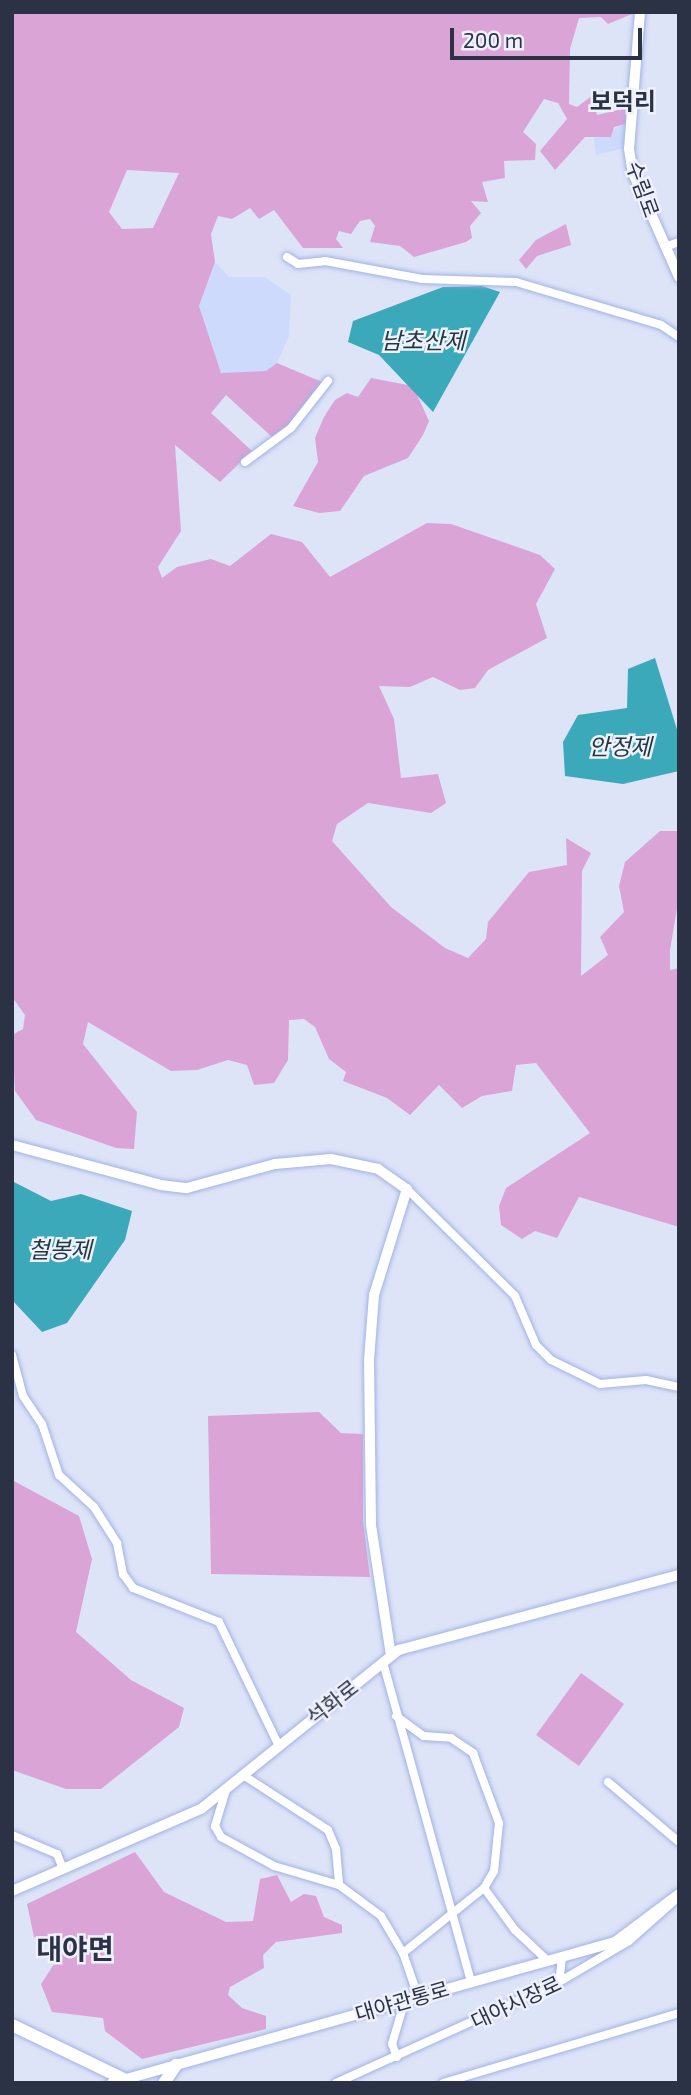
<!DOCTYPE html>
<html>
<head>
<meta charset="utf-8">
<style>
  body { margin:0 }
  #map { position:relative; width:691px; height:2095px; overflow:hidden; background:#dde4f8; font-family:"Exo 2","Noto Sans KR",sans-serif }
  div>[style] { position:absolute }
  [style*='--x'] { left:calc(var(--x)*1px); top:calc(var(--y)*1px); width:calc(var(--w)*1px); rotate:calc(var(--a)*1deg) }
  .built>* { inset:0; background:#cddafc }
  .green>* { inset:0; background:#dba4d6 }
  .water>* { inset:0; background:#3ca9ba }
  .roads { filter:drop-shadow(0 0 2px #a2b2e3) drop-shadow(0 0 2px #a2b2e3) }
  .street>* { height:8px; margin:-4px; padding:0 4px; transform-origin:4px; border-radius:4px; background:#fff }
  .secondary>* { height:10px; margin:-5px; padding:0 5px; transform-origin:5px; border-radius:5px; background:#fff }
  .primary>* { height:12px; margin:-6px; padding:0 6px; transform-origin:6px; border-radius:6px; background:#fff }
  span { translate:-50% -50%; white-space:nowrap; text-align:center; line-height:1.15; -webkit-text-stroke:5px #eef1fc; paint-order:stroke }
  .street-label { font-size:21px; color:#2b3245 }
  .water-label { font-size:23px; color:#21393e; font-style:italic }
  .quarter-label { font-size:24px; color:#2b3245; font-weight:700 }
  .district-label { font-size:28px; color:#2b3245; font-weight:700 }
  .frame { position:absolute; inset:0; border:14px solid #2b3245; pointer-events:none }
  .scale { position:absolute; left:450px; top:28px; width:192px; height:32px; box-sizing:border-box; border:4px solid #2b3245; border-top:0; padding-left:9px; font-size:21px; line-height:24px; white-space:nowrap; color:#2b3245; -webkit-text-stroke:5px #eef1fc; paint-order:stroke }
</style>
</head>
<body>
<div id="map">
  <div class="built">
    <i style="clip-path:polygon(626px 124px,625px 148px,596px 155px,594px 138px)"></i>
    <i style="clip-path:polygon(215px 262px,229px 277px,265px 277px,291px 295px,289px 336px,277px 363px,266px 371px,221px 374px,199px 306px)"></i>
  </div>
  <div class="green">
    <i style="clip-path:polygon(evenodd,12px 12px,637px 12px,608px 24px,601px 17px,579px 18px,570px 49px,569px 104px,577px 107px,593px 95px,597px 115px,627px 108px,626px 124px,614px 127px,611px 137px,585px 137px,555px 170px,540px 151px,567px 119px,558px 103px,544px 99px,523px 132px,536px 144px,535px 160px,504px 161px,505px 178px,482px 182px,488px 202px,471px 201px,481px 213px,470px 226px,472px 238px,466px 242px,414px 257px,400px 246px,370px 242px,375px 226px,370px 219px,360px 221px,351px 234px,339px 231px,336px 239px,343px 248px,303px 248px,274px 210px,259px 219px,250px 208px,232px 219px,218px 216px,211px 234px,215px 262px,199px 306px,221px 373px,266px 371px,277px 363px,322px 382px,291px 424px,272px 437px,226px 395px,211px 413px,252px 451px,220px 482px,175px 445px,181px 531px,158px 567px,162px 578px,177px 567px,211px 559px,230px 566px,271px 534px,302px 542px,330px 577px,427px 523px,451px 524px,540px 555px,555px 569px,536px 604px,547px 638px,488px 670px,475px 688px,460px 690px,433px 677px,410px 687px,379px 686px,394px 719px,401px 778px,438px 774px,446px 803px,431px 813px,368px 803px,337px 824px,332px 841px,391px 907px,445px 948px,468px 958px,486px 939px,488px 922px,529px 872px,567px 865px,566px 838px,591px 853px,582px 871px,581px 976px,608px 955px,600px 937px,624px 912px,619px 886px,625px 862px,660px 831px,679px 831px,679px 897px,670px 950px,670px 970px,679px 968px,679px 1227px,579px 1197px,557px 1238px,535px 1231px,522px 1239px,501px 1225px,499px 1206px,506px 1188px,590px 1133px,536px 1063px,516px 1065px,512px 1091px,482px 1096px,462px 1108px,439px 1085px,410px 1115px,387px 1098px,343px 1081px,346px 1072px,329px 1059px,315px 1027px,304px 1019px,289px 1020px,288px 1060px,274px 1083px,254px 1085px,247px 1065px,228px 1060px,197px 1070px,171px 1071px,88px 1022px,83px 1044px,137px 1112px,134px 1149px,116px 1148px,36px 1120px,15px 1091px,12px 1035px,23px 1029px,25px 1015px,12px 997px,12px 12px,127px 170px,179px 173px,153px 228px,122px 229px,109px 212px,127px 170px)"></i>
    <i style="clip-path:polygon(566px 224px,571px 245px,537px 256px,526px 269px,519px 260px,536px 240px)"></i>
    <i style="clip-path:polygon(371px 378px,413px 386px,429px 421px,423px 435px,408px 458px,364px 476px,340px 511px,319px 513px,293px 506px,318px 462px,315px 438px,324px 417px,335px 400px,347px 393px,358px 397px)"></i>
    <i style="clip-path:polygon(319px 1412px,341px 1433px,363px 1434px,363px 1521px,370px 1577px,211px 1574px,208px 1416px)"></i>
    <i style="clip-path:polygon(12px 1480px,79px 1516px,92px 1559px,76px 1632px,131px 1680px,184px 1708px,179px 1727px,101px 1789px,66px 1789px,12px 1770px)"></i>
    <i style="clip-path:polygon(581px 1673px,624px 1704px,579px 1766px,536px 1735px)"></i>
    <i style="clip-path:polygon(135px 1852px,164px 1892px,226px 1922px,253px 1921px,260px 1879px,277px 1875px,291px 1902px,304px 1894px,316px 1896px,324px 1917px,342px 1925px,342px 1933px,276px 1942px,263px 1955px,264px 1968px,230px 1987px,228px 1995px,242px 2008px,266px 2016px,266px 2029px,142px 2059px,105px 2031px,103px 2018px,52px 2012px,41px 1984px,58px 1958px,47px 1943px,34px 1937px,27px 1904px)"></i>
  </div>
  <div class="water">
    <i style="clip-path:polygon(482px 286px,500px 292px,433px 412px,379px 355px,348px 342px,353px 321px,443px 287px)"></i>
    <i style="clip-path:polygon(655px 658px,679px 736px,679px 771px,623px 784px,565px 776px,563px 742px,578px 715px,627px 708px,628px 669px)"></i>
    <i style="clip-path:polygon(12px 1181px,51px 1201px,81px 1194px,132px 1211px,125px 1240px,67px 1323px,42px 1332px,12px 1300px)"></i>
  </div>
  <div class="roads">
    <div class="street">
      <i style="--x:665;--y:247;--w:15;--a:-20"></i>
      <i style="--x:287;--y:257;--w:13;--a:32"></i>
      <i style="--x:298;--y:264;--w:27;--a:-6"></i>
      <i style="--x:325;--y:261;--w:99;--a:10.5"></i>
      <i style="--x:422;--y:279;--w:94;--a:1.8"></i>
      <i style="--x:516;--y:282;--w:151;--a:16.5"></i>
      <i style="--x:661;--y:325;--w:22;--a:34"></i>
      <i style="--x:245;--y:462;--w:57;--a:-36.5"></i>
      <i style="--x:291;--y:428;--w:60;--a:-51.8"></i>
      <i style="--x:407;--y:1189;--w:152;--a:44.7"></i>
      <i style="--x:515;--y:1296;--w:53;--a:66.8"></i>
      <i style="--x:536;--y:1345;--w:21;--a:45"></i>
      <i style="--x:551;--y:1360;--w:55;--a:26.1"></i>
      <i style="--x:600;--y:1384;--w:46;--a:-5"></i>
      <i style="--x:646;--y:1380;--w:34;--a:12"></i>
      <i style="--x:12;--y:1355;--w:42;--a:75"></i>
      <i style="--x:23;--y:1396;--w:34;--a:56"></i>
      <i style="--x:42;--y:1424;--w:54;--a:71.6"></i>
      <i style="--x:59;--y:1475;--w:47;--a:42.4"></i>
      <i style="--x:94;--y:1507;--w:43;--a:57.4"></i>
      <i style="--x:117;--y:1543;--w:32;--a:79"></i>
      <i style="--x:123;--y:1574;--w:17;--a:54"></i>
      <i style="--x:133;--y:1588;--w:92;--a:21.6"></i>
      <i style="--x:219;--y:1622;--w:136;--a:64.2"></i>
      <i style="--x:383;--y:1662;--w:331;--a:74.6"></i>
      <i style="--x:396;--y:1716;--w:34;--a:36"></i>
      <i style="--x:424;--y:1736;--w:27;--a:4"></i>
      <i style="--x:451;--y:1738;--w:27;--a:34"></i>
      <i style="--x:473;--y:1753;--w:75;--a:69.6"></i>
      <i style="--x:499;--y:1823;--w:48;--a:95.9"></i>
      <i style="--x:494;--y:1871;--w:20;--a:120"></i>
      <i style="--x:484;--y:1888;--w:104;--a:141.3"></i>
      <i style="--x:243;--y:1775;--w:101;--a:32.9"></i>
      <i style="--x:328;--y:1830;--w:21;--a:67"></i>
      <i style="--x:336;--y:1849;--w:36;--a:85"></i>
      <i style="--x:608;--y:1782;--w:93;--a:40.2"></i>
      <i style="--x:226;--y:1790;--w:38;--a:107"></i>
      <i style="--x:215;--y:1826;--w:13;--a:61"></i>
      <i style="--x:221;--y:1837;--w:60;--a:28.7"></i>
      <i style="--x:274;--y:1866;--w:68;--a:16.3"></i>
      <i style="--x:339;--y:1885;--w:52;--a:36.4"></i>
      <i style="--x:381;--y:1916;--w:43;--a:59.3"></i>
      <i style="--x:403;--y:1953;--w:46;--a:70.8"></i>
      <i style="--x:12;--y:1835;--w:49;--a:22.9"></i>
      <i style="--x:57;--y:1854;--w:16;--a:68"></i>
      <i style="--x:484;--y:1888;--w:52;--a:53.6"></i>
      <i style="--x:515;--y:1930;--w:45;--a:43.2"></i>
      <i style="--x:553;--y:1981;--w:9;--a:-36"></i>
      <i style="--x:560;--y:1976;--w:18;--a:-84"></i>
      <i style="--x:397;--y:2057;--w:14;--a:-111"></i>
      <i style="--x:392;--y:2044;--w:46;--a:-73.5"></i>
      <i style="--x:336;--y:2083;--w:245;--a:-24.4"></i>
      <i style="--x:559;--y:1982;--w:81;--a:-30.4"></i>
      <i style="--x:629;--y:1941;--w:59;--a:-41.6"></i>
      <i style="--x:443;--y:2083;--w:246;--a:-16.5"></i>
    </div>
    <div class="secondary">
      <i style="--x:640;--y:12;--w:137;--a:94.6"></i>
      <i style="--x:629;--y:149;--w:24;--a:81"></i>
      <i style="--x:633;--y:173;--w:114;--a:66.1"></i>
      <i style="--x:12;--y:1145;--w:154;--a:15"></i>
      <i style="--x:161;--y:1185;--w:26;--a:7"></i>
      <i style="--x:187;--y:1188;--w:91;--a:-15.3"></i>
      <i style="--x:275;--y:1164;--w:56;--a:-5.1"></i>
      <i style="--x:331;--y:1159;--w:48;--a:12"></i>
      <i style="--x:378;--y:1169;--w:35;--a:35"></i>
      <i style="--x:407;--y:1189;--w:111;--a:107.3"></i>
      <i style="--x:374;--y:1295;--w:65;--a:94.4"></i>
      <i style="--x:369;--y:1360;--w:165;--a:89.3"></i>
      <i style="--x:371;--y:1525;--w:132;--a:81.3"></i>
      <i style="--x:12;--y:1891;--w:206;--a:-23.5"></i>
      <i style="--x:201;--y:1809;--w:254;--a:-38.8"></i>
      <i style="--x:399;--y:1650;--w:290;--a:-15"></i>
      <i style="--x:112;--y:2083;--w:522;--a:-15.66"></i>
      <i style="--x:615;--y:1942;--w:80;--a:-36.9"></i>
    </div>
    <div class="primary">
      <i style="--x:12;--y:2025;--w:133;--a:25.8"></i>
      <i style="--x:164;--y:2083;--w:22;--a:-56"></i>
    </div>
  </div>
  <div class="street-label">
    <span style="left:643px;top:189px;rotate:70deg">수림로</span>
    <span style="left:332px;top:1702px;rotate:-38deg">석화로</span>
    <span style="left:402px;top:2001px;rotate:-16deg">대야관통로</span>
    <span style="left:516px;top:2002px;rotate:-25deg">대야시장로</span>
  </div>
  <div class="water-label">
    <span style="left:423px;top:340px">남초산제</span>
    <span style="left:620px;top:746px">안정제</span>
    <span style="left:60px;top:1249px">철봉제</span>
  </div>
  <div class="quarter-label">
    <span style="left:623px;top:101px">보덕리</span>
  </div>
  <div class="district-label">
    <span style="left:75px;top:1948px">대야면</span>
  </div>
  <div class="frame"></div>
  <div class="scale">200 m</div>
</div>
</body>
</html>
